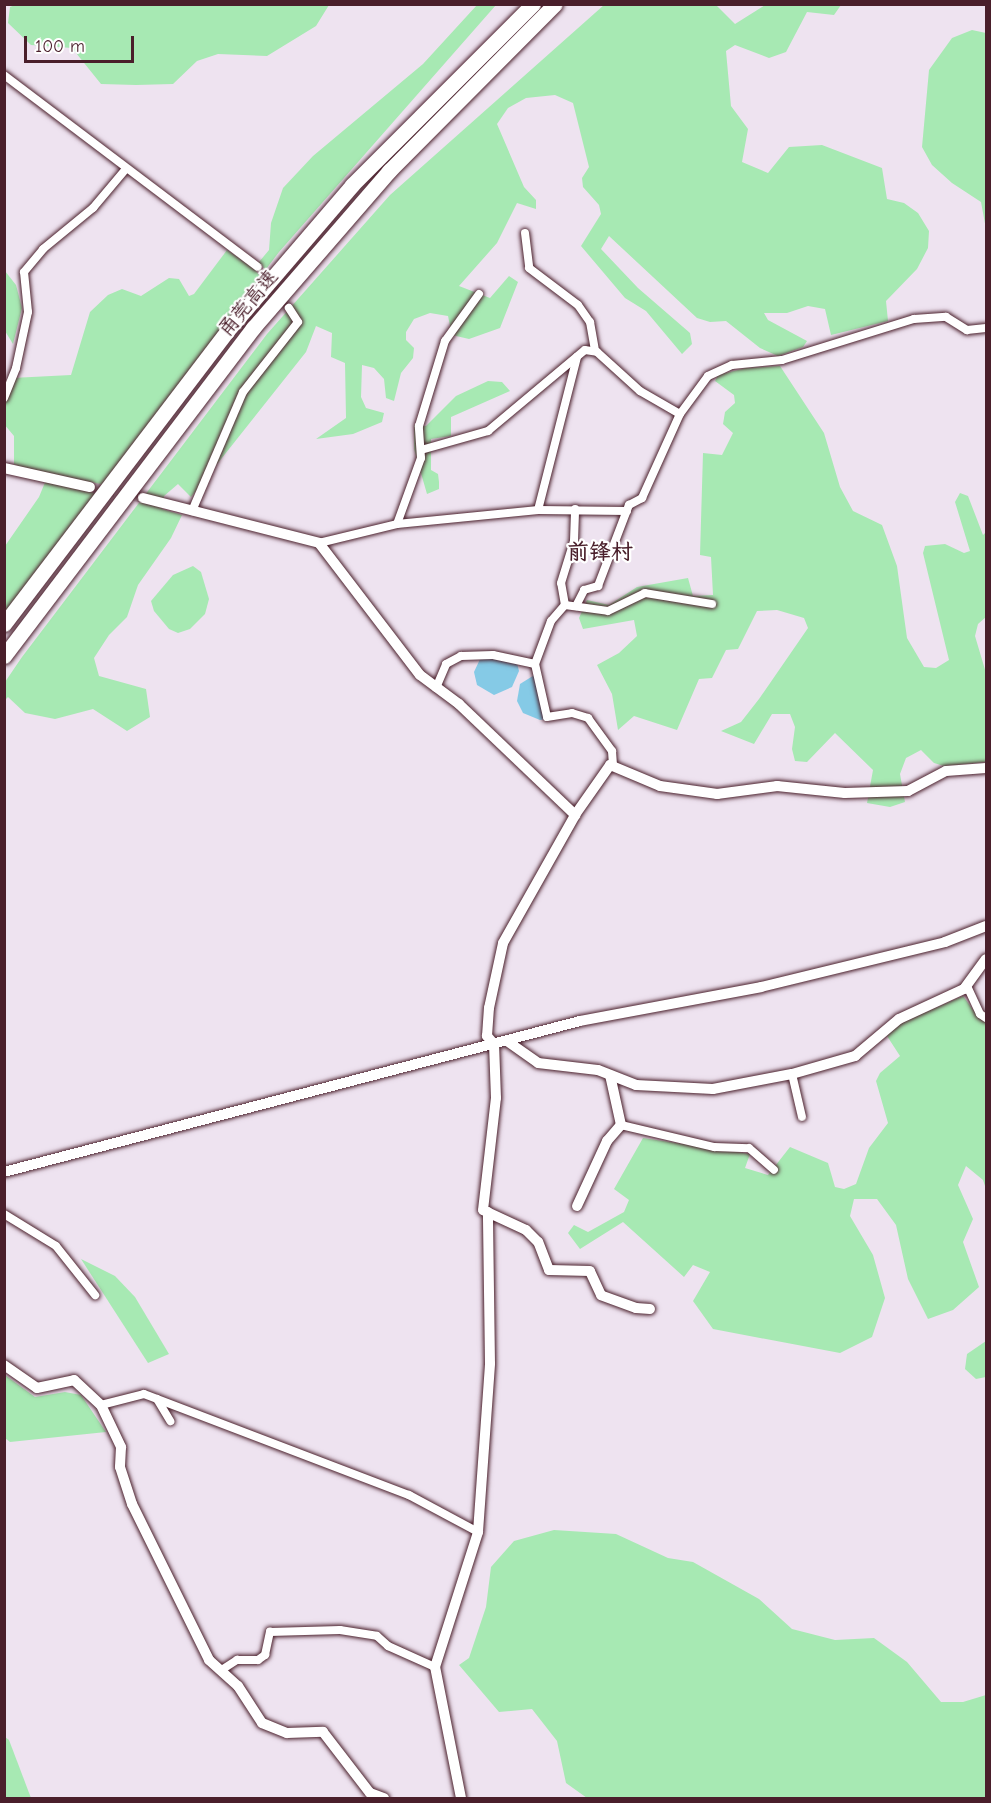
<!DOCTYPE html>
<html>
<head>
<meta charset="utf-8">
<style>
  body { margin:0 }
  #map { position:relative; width:991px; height:1803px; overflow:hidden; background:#eee3f0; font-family:"Comic Neue","LXGW WenKai TC",sans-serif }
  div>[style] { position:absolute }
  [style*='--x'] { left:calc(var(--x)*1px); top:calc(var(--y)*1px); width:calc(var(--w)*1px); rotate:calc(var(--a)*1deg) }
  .green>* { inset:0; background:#a7e9b3 }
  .water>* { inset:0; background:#85cae6 }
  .minor-tunnel>* { height:8px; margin-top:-4px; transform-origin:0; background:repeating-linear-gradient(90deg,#cdbcc9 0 8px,transparent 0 12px) }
  .tertiary-tunnel>* { height:10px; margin-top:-5px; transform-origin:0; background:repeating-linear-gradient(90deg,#cdbcc9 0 10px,transparent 0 15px) }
  .roads { filter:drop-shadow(0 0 2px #4a1f2b) drop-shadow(0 0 2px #4a1f2b) }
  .minor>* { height:8px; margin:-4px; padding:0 4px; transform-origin:4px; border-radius:4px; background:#fff }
  .tertiary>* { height:10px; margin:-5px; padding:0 5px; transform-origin:5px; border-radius:5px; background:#fff }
  .motorway>* { height:15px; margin:-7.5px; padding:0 7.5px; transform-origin:7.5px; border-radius:7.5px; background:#fff }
  span { translate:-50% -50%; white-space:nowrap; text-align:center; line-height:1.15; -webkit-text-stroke:4.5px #fff; paint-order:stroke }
  .street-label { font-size:20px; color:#4a1f2b }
  .quarter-label { font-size:22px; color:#4a1f2b; font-weight:700 }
  .frame { position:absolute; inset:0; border:6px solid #4a1f2b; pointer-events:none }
  .scale { position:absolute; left:24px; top:36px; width:110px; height:27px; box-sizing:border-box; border:3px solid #4a1f2b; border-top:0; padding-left:8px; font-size:18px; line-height:21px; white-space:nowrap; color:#4a1f2b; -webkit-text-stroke:4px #fff; paint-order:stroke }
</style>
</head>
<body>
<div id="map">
  <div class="green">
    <i style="clip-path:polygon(15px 5px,15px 4px,329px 5px,316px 26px,267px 56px,218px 54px,197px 61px,173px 84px,136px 85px,101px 84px,72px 48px,31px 45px,8px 23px,10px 7px)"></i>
    <i style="clip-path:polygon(477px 5px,496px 5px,279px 252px,5px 613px,5px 546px,39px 497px,46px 480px,14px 464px,14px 436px,4px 424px,5px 397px,12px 378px,71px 375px,90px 312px,108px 295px,122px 289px,141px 296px,169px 278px,179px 279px,189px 296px,194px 294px,227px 250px,254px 268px,269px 250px,271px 223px,283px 188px,313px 156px,423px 64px)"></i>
    <i style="clip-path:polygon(604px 5px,716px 5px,735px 24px,765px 5px,841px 5px,834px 15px,807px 12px,786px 52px,769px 58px,735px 45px,726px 51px,731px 106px,748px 129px,742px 162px,768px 173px,789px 147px,822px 145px,882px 168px,887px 199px,904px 203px,918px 213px,929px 231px,928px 248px,917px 269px,886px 301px,888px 321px,831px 335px,825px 309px,808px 306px,787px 313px,764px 313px,768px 320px,807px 341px,803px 347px,778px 356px,760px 348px,726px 321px,710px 322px,697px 318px,609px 236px,601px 249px,638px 288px,690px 333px,692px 344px,682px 354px,646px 311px,625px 298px,581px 246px,601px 214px,599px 205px,583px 187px,582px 178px,589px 167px,573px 103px,555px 95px,526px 98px,508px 108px,497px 124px,524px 187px,536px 200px,536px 209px,517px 203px,497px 243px,459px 286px,490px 298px,509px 276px,518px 282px,500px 328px,469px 339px,452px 335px,448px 316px,430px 313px,414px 319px,406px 332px,406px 340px,414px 348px,413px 358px,401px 373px,394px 401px,386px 398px,384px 379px,374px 368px,362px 365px,361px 397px,366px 408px,384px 413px,382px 422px,353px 434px,316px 439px,346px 418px,345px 363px,331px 357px,332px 333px,316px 326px,306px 352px,191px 497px,178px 484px,164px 496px,162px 509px,182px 515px,171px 538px,138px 585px,127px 617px,109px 635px,94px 658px,99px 676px,146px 689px,150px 717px,127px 731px,93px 709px,55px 719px,25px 713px,8px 697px,5px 700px,5px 682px,22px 657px,267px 334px,390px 195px)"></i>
    <i style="clip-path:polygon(972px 30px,986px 33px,986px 229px,981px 202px,952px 183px,932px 165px,922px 147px,929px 70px,952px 38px)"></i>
    <i style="clip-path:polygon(5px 271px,16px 285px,22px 308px,13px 344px,5px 331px)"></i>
    <i style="clip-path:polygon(780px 366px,824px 433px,840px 487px,853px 511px,882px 525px,897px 566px,907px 638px,924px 667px,936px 668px,949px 660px,923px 553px,925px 546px,945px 544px,964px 553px,970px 551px,955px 502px,960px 493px,968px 496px,983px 535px,986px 532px,986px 617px,978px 624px,975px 636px,986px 673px,986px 762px,944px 766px,934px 763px,921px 750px,906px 758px,900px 774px,905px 802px,890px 807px,867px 803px,873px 770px,835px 733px,807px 762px,795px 761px,792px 749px,795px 727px,790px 714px,772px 714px,754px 744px,721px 731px,741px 722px,759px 699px,808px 628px,804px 618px,777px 610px,757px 611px,738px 649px,726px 650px,712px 678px,699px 679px,677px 730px,634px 716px,618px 730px,612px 694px,597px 665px,619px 653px,637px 636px,634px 620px,583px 629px,579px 618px,587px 600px,609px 605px,637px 587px,688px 578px,693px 596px,713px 595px,711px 557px,700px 555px,703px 453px,722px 455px,733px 433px,723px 424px,725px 412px,735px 403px,734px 395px,715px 381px,718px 375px,746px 368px)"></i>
    <i style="clip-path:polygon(488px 381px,502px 382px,510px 391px,451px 417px,451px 436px,431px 439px,431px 470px,438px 474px,439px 482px,439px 489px,427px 494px,414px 449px,414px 425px,426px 426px,456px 396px)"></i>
    <i style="clip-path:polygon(193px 566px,201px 572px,209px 599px,205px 614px,190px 629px,178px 633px,169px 629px,154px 611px,151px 601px,173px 575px)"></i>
    <i style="clip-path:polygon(963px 996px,974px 1011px,986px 1013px,986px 1189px,983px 1180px,966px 1166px,958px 1185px,973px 1219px,963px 1242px,979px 1287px,953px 1310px,928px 1319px,908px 1279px,896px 1225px,877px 1199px,854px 1199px,850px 1216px,873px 1255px,885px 1298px,872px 1337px,840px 1353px,713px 1329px,693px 1301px,710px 1272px,693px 1265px,684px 1277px,623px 1222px,580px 1249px,568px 1233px,574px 1225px,588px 1232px,624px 1212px,629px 1200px,614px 1189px,643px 1138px,750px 1154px,745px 1168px,768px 1175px,790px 1147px,828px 1163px,835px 1187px,844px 1189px,856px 1184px,869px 1148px,888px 1123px,876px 1081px,880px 1073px,900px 1056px,887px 1036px,896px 1025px)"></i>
    <i style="clip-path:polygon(81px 1259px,115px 1276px,135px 1297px,169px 1354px,148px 1363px)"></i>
    <i style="clip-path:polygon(986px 1341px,986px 1377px,976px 1379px,965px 1369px,967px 1354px)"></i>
    <i style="clip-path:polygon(5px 1375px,35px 1397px,65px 1392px,81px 1395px,106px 1432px,10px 1442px,5px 1438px)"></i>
    <i style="clip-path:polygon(554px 1530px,616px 1534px,668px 1558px,693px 1562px,759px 1599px,792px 1629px,835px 1640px,874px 1638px,907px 1662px,941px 1702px,963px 1702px,986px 1695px,986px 1798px,587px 1798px,566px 1783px,557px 1741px,532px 1709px,499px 1712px,459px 1665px,469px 1658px,486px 1607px,491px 1567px,514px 1541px)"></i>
    <i style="clip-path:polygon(5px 1737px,9px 1740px,31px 1798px,5px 1798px)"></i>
  </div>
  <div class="water">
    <i style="clip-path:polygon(481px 657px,517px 663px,519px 671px,512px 687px,494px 695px,477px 685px,474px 672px)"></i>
    <i style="clip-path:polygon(536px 674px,546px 719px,540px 720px,523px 713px,517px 701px,520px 684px)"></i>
  </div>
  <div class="minor-tunnel">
    <i style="--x:258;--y:267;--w:51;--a:52.9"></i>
  </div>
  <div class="tertiary-tunnel">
    <i style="--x:90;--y:487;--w:54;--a:11.7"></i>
  </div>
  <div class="roads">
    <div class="minor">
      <i style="--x:4;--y:75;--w:318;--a:37.1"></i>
      <i style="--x:525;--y:233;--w:35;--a:83"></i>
      <i style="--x:529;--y:268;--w:61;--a:37.1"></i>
      <i style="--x:578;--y:305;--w:21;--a:55"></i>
      <i style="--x:590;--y:322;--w:29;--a:80"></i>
      <i style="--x:4;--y:398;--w:32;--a:-68"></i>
      <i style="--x:16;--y:368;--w:57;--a:-77.9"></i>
      <i style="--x:28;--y:312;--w:40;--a:-95.7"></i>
      <i style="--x:24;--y:272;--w:30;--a:-50"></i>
      <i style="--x:43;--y:249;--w:65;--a:-39.4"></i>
      <i style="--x:93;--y:208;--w:50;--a:-49.9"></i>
      <i style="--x:421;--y:450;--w:70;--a:-15.8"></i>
      <i style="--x:488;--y:431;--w:126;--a:-39.9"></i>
      <i style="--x:585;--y:350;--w:12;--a:9"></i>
      <i style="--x:597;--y:352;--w:58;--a:42.2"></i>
      <i style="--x:640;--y:391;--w:46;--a:29.9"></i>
      <i style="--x:538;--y:510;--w:158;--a:-75.7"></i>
      <i style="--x:192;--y:511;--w:129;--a:-66.8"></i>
      <i style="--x:243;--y:392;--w:89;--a:-51.8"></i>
      <i style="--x:298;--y:322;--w:17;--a:-123"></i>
      <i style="--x:397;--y:524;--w:142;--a:-5.7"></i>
      <i style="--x:538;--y:510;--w:89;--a:0.6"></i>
      <i style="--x:319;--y:543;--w:80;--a:-13.7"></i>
      <i style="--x:397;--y:524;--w:70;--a:-70"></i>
      <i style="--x:421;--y:458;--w:32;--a:-94"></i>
      <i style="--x:419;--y:426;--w:89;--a:-73"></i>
      <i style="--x:445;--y:341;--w:58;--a:-54.1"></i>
      <i style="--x:565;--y:605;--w:22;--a:-100"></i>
      <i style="--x:561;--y:583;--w:44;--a:-72.8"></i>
      <i style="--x:574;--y:541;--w:32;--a:-88"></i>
      <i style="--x:576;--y:606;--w:18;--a:-63"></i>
      <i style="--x:584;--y:590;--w:15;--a:-16"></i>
      <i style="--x:598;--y:586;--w:87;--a:-69.1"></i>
      <i style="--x:629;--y:505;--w:15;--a:-28"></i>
      <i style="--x:642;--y:498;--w:92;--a:-65.7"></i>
      <i style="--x:680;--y:414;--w:47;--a:-53.6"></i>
      <i style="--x:708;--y:376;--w:26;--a:-25"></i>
      <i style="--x:732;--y:365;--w:50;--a:-5.7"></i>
      <i style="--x:782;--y:360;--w:138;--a:-17.3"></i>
      <i style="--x:914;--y:319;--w:32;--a:-4"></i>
      <i style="--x:946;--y:317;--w:25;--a:32"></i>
      <i style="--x:967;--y:330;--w:19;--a:-6"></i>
      <i style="--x:535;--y:664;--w:46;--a:-69.6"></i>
      <i style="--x:551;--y:621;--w:21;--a:-49"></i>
      <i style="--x:565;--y:605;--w:43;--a:7.9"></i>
      <i style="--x:608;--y:611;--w:41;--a:-25.9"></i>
      <i style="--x:645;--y:593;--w:68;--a:9.3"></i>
      <i style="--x:436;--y:688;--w:26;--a:-67"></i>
      <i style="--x:446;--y:664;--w:17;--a:-28"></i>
      <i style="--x:461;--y:656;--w:32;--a:-2"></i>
      <i style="--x:493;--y:655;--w:43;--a:12.1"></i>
      <i style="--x:535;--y:664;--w:54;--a:77.2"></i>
      <i style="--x:547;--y:717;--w:25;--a:-9"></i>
      <i style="--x:572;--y:713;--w:17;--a:17"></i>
      <i style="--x:588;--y:718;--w:41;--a:54"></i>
      <i style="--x:612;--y:751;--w:15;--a:86"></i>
      <i style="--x:967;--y:986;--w:31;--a:65"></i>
      <i style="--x:980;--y:1014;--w:7;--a:34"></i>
      <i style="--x:792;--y:1074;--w:44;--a:76.9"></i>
      <i style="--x:621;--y:1125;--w:96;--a:13.3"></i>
      <i style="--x:714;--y:1147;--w:35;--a:2"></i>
      <i style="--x:749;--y:1148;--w:33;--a:41"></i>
      <i style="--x:4;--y:1214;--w:61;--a:31.6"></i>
      <i style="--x:56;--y:1246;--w:63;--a:51.5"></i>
      <i style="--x:157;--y:1399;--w:26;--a:59"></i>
      <i style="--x:101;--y:1405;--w:44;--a:-14.3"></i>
      <i style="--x:144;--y:1394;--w:284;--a:20.9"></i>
      <i style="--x:409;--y:1495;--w:78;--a:28.2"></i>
      <i style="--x:223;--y:1669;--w:17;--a:-33"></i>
      <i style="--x:237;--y:1660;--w:21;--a:0"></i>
      <i style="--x:258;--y:1660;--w:9;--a:-36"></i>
      <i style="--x:265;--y:1655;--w:24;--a:-78"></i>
      <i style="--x:270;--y:1632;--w:70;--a:-1.6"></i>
      <i style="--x:340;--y:1630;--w:37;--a:9"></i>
      <i style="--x:377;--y:1636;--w:15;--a:42"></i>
      <i style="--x:388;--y:1646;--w:51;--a:24.1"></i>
    </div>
    <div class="tertiary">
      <i style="--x:4;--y:468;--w:88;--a:12.5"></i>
      <i style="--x:143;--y:498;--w:182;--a:14.3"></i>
      <i style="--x:319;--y:543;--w:166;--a:52.6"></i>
      <i style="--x:420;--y:675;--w:49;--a:36.6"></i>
      <i style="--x:459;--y:704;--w:161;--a:43.7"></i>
      <i style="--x:507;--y:1041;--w:38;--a:35"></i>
      <i style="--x:538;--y:1063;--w:60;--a:6.7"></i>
      <i style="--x:598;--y:1070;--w:41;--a:21.5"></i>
      <i style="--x:636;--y:1085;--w:77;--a:3"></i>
      <i style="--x:713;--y:1089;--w:80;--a:-10.8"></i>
      <i style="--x:792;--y:1074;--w:66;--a:-15.9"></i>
      <i style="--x:855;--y:1056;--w:57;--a:-40.1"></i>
      <i style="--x:899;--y:1019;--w:72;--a:-24.8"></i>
      <i style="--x:964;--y:989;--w:37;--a:-54"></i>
      <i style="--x:4;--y:1172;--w:595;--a:-14.69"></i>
      <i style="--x:580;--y:1021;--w:184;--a:-10.6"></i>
      <i style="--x:761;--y:987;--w:189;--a:-13.7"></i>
      <i style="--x:945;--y:942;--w:44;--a:-21.3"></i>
      <i style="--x:577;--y:1206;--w:72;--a:-65.2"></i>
      <i style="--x:607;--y:1141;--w:21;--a:-49"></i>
      <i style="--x:621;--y:1125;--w:51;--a:-102.4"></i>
      <i style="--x:650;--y:1309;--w:14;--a:-176"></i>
      <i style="--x:636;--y:1308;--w:37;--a:-160"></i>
      <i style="--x:601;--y:1295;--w:26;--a:-115"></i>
      <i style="--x:590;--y:1271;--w:41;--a:-178.6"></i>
      <i style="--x:549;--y:1270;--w:30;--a:-111"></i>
      <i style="--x:538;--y:1242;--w:17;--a:-135"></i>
      <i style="--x:526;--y:1230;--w:47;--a:-155.1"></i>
      <i style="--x:483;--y:1210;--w:113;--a:-83.4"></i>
      <i style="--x:496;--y:1098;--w:54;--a:-92.1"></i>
      <i style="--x:494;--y:1044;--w:11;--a:-131"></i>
      <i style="--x:487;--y:1036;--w:28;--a:-86"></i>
      <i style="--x:489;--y:1008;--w:66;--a:-77.8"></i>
      <i style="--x:503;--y:943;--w:147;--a:-60.6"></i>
      <i style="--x:575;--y:815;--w:61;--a:-55"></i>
      <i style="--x:610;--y:765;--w:54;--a:22.8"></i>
      <i style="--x:660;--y:786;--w:58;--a:8"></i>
      <i style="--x:717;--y:794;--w:61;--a:-7.6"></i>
      <i style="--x:777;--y:786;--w:68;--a:5.9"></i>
      <i style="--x:845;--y:793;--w:63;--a:-1.8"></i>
      <i style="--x:908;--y:791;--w:43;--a:-27.8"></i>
      <i style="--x:946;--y:771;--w:40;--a:-4.3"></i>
      <i style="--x:4;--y:1365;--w:40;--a:34.9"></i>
      <i style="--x:37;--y:1388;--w:38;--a:-12"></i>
      <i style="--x:74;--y:1380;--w:37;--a:43"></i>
      <i style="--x:101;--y:1405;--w:47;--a:64.5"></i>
      <i style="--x:121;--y:1447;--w:20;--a:93"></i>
      <i style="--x:120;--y:1467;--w:39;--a:72"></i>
      <i style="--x:132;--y:1504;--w:174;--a:63.7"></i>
      <i style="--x:209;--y:1660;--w:39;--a:42"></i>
      <i style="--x:238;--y:1686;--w:44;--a:57"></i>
      <i style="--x:262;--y:1723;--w:27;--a:22"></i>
      <i style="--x:287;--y:1733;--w:36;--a:-2"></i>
      <i style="--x:323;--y:1732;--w:77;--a:52.4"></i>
      <i style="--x:370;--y:1793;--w:15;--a:20"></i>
      <i style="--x:461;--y:1798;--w:134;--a:-101.2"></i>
      <i style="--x:435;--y:1667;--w:142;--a:-72.3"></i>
      <i style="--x:478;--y:1532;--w:169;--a:-85.9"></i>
      <i style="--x:490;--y:1363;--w:151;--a:-90.8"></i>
    </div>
    <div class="motorway">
      <i style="--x:4;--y:624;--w:368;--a:-52.7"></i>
      <i style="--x:227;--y:331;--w:192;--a:-49.4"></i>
      <i style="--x:352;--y:185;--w:256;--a:-45"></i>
      <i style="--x:4;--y:656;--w:412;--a:-52.8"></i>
      <i style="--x:253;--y:328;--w:208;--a:-49.1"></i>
      <i style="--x:389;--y:171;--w:235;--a:-45.2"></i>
    </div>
  </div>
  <div class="street-label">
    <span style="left:248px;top:303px;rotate:-50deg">甬莞高速</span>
  </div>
  <div class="quarter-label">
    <span style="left:600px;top:553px">前锋村</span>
  </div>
  <div class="frame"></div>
  <div class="scale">100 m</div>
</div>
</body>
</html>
